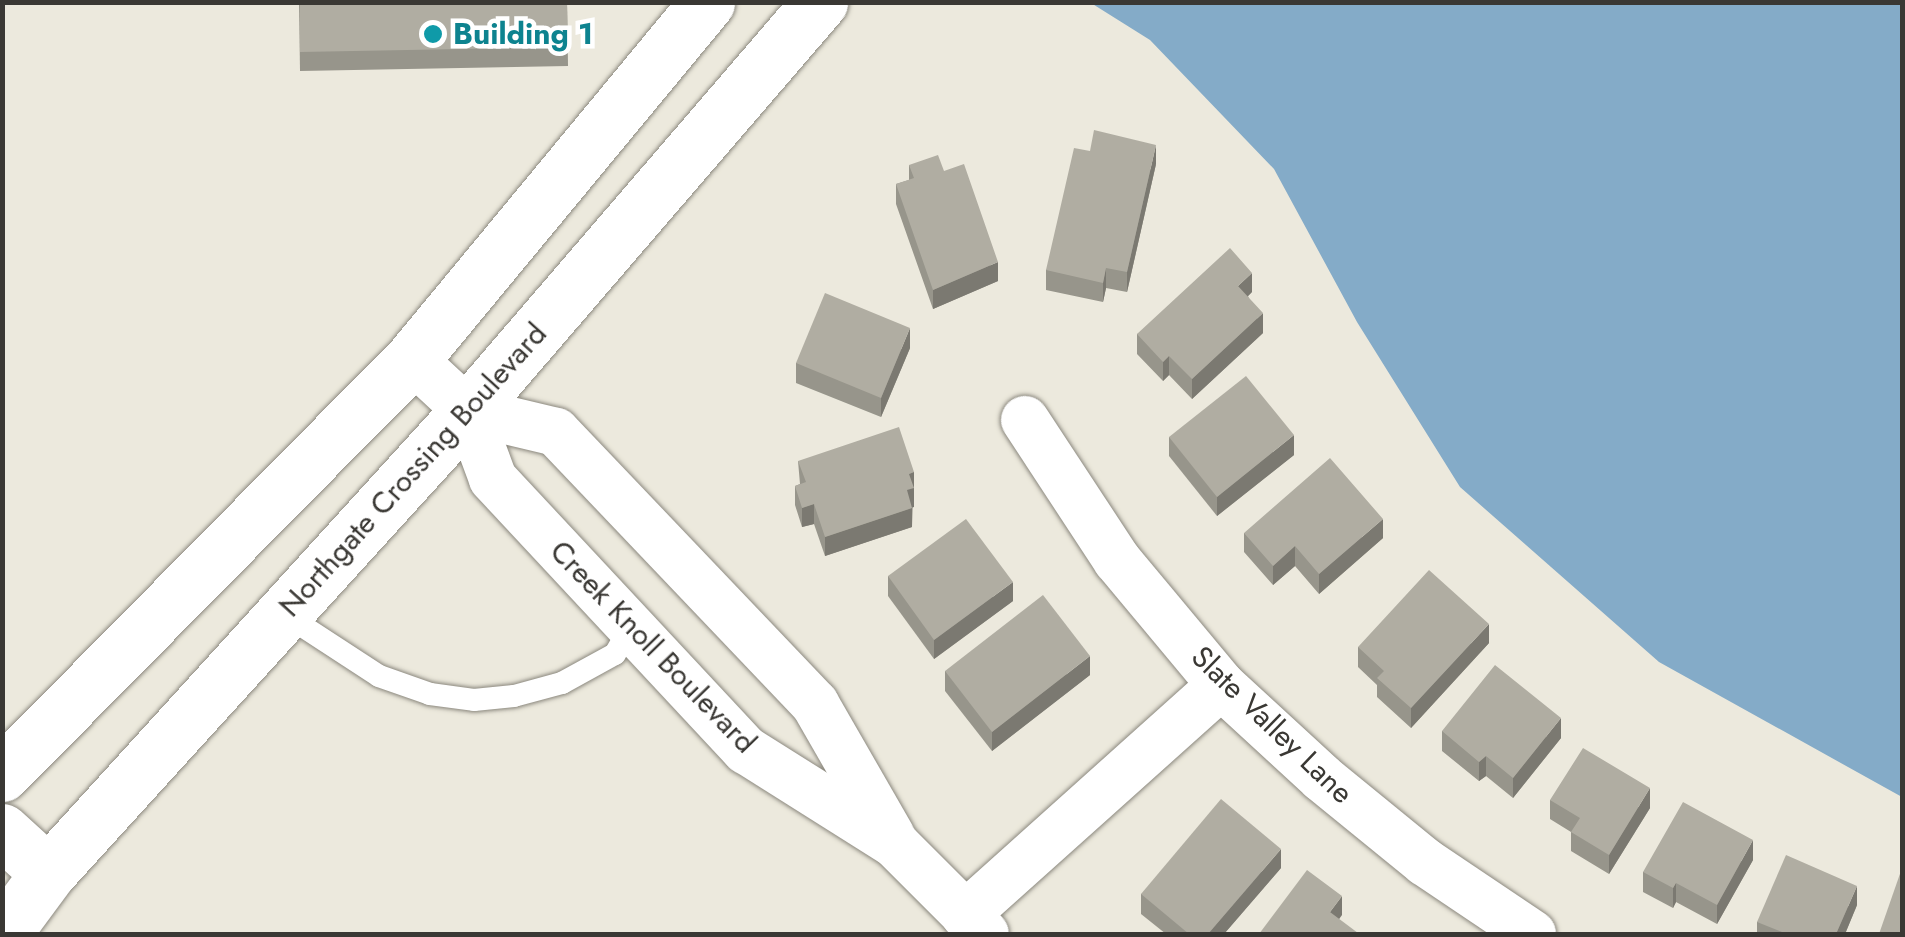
<!DOCTYPE html>
<html>
<head>
<meta charset="utf-8">
<style>
  body { margin:0 }
  #map { position:relative; width:1905px; height:937px; overflow:hidden; background:#ece9dd; font-family:Jost,sans-serif }
  div>[style] { position:absolute }
  [style*='--x'] { left:calc(var(--x)*1px); top:calc(var(--y)*1px); width:calc(var(--w)*1px); rotate:calc(var(--a)*1deg) }
  .water>* { inset:0; background:#84abc8 }
  .roads { filter:drop-shadow(0 0 2px #8b887e) drop-shadow(0 0 2px #8b887e) }
  .lane>* { height:22px; margin:-11px; padding:0 11px; transform-origin:11px; border-radius:11px; background:#fff }
  .street>* { height:48px; margin:-24px; padding:0 24px; transform-origin:24px; border-radius:24px; background:#fff }
  .secondary>* { height:55px; margin:-27.5px; padding:0 27.5px; transform-origin:27.5px; border-radius:27.5px; background:#fff }
  .wall>* { inset:0; background:#97958b }
  .shaded-wall>* { inset:0; background:#7b7971 }
  .building>* { inset:0; background:#b0ada2 }
  .dots>* { width:28px; height:28px; translate:-50% -50%; box-sizing:border-box; border:5px solid #fff; border-radius:50% }
  span { translate:-50% -50%; white-space:nowrap; text-align:center; line-height:1.15; -webkit-text-stroke:9px #fff; paint-order:stroke }
  .culture-label { font-size:30px; color:#0d838f; font-weight:700 }
  .left { translate:0 -50%; text-align:left }
  .street-label { font-size:30px; color:#3a3834 }
  .frame { position:absolute; inset:0; border:5px solid #3a3834; pointer-events:none }
</style>
</head>
<body>
<div id="map">
  <div class="water">
    <i style="clip-path:polygon(1091px 3px,1902px 3px,1902px 797px,1659px 662px,1460px 487px,1357px 322px,1274px 169px,1150px 40px)"></i>
  </div>
  <div class="roads">
    <div class="lane">
      <i style="--x:284;--y:614;--w:113;--a:33.1"></i>
      <i style="--x:379;--y:676;--w:54;--a:19.4"></i>
      <i style="--x:430;--y:694;--w:44;--a:7.8"></i>
      <i style="--x:474;--y:700;--w:40;--a:-5.7"></i>
      <i style="--x:514;--y:696;--w:50;--a:-15.2"></i>
      <i style="--x:562;--y:683;--w:60;--a:-28.7"></i>
      <i style="--x:615;--y:654;--w:32;--a:-60"></i>
    </div>
    <div class="street">
      <i style="--x:412;--y:359;--w:76;--a:42.9"></i>
      <i style="--x:468;--y:411;--w:72;--a:69.8"></i>
      <i style="--x:493;--y:479;--w:371;--a:47"></i>
      <i style="--x:746;--y:750;--w:176;--a:32.2"></i>
      <i style="--x:895;--y:844;--w:127;--a:45"></i>
      <i style="--x:468;--y:411;--w:90;--a:13.4"></i>
      <i style="--x:556;--y:432;--w:376;--a:46.4"></i>
      <i style="--x:815;--y:704;--w:152;--a:60.1"></i>
      <i style="--x:1025;--y:420;--w:168;--a:56.7"></i>
      <i style="--x:1117;--y:560;--w:163;--a:50.2"></i>
      <i style="--x:1221;--y:685;--w:137;--a:42.6"></i>
      <i style="--x:1322;--y:778;--w:133;--a:39.2"></i>
      <i style="--x:1425;--y:862;--w:129;--a:33.9"></i>
      <i style="--x:965;--y:915;--w:344;--a:-41.9"></i>
    </div>
    <div class="secondary">
      <i style="--x:2;--y:774;--w:583;--a:-45.35"></i>
      <i style="--x:412;--y:359;--w:463;--a:-50.4"></i>
      <i style="--x:2;--y:831;--w:62;--a:42.4"></i>
      <i style="--x:3;--y:934;--w:76;--a:-53.6"></i>
      <i style="--x:48;--y:873;--w:624;--a:-47.73"></i>
      <i style="--x:468;--y:411;--w:540;--a:-49.28"></i>
    </div>
  </div>
  <div class="wall">
    <i style="clip-path:polygon(299px 2px,567px 2px,568px 66px,300px 71px)"></i>
    <i style="clip-path:polygon(1156px 164px,1127px 292px,1106px 288px,1103px 302px,1046px 290px,1046px 270px)"></i>
    <i style="clip-path:polygon(909px 165px,944px 171px,998px 281px,933px 309px,896px 204px,896px 184px,909px 180px)"></i>
    <i style="clip-path:polygon(1252px 292px,1248px 296px,1263px 333px,1192px 399px,1169px 375px,1163px 381px,1137px 354px,1137px 334px)"></i>
    <i style="clip-path:polygon(910px 348px,881px 417px,796px 383px,796px 363px)"></i>
    <i style="clip-path:polygon(1169px 437px,1294px 455px,1217px 516px,1169px 456px)"></i>
    <i style="clip-path:polygon(798px 461px,914px 472px,912px 527px,825px 556px,814px 524px,802px 527px,795px 505px,795px 486px,800px 484px)"></i>
    <i style="clip-path:polygon(1244px 533px,1383px 538px,1319px 594px,1295px 566px,1273px 585px,1244px 552px)"></i>
    <i style="clip-path:polygon(888px 576px,1013px 601px,934px 659px,888px 596px)"></i>
    <i style="clip-path:polygon(1489px 643px,1411px 728px,1377px 697px,1377px 685px,1358px 667px,1358px 647px)"></i>
    <i style="clip-path:polygon(945px 671px,1090px 675px,992px 751px,945px 691px)"></i>
    <i style="clip-path:polygon(1442px 731px,1561px 738px,1513px 798px,1486px 776px,1479px 781px,1442px 751px)"></i>
    <i style="clip-path:polygon(1550px 800px,1650px 808px,1609px 874px,1571px 851px,1571px 832px,1550px 819px)"></i>
    <i style="clip-path:polygon(1753px 860px,1717px 924px,1676px 902px,1673px 908px,1643px 892px,1643px 872px)"></i>
    <i style="clip-path:polygon(1281px 868px,1224px 934px,1166px 934px,1141px 914px,1141px 894px)"></i>
    <i style="clip-path:polygon(1857px 905px,1845px 934px,1757px 934px,1757px 922px)"></i>
  </div>
  <div class="shaded-wall">
    <i style="clip-path:polygon(1156px 145px,1156px 164px,1127px 292px,1127px 272px)"></i>
    <i style="clip-path:polygon(998px 262px,998px 281px,933px 309px,933px 290px)"></i>
    <i style="clip-path:polygon(1106px 268px,1106px 288px,1103px 302px,1103px 283px)"></i>
    <i style="clip-path:polygon(1252px 273px,1252px 292px,1238px 306px,1238px 286px)"></i>
    <i style="clip-path:polygon(1263px 313px,1263px 333px,1192px 399px,1192px 379px)"></i>
    <i style="clip-path:polygon(910px 328px,910px 348px,881px 417px,881px 398px)"></i>
    <i style="clip-path:polygon(1169px 356px,1169px 375px,1163px 381px,1163px 362px)"></i>
    <i style="clip-path:polygon(1294px 435px,1294px 455px,1217px 516px,1217px 497px)"></i>
    <i style="clip-path:polygon(914px 472px,914px 507px,907px 509px,907px 490px,909px 474px)"></i>
    <i style="clip-path:polygon(814px 504px,814px 524px,802px 527px,802px 508px)"></i>
    <i style="clip-path:polygon(912px 508px,912px 527px,825px 556px,825px 537px)"></i>
    <i style="clip-path:polygon(1383px 519px,1383px 538px,1319px 594px,1319px 574px)"></i>
    <i style="clip-path:polygon(1295px 546px,1295px 566px,1273px 585px,1273px 566px)"></i>
    <i style="clip-path:polygon(1013px 582px,1013px 601px,934px 659px,934px 640px)"></i>
    <i style="clip-path:polygon(1489px 624px,1489px 643px,1411px 728px,1411px 708px)"></i>
    <i style="clip-path:polygon(1090px 656px,1090px 675px,992px 751px,992px 732px)"></i>
    <i style="clip-path:polygon(1561px 718px,1561px 738px,1513px 798px,1513px 778px)"></i>
    <i style="clip-path:polygon(1486px 756px,1486px 776px,1479px 781px,1479px 762px)"></i>
    <i style="clip-path:polygon(1650px 788px,1650px 808px,1609px 874px,1609px 855px)"></i>
    <i style="clip-path:polygon(1753px 840px,1753px 860px,1717px 924px,1717px 905px)"></i>
    <i style="clip-path:polygon(1281px 849px,1281px 868px,1224px 934px,1208px 934px)"></i>
    <i style="clip-path:polygon(1676px 883px,1676px 902px,1673px 908px,1673px 888px)"></i>
    <i style="clip-path:polygon(1857px 886px,1857px 905px,1845px 934px,1836px 934px)"></i>
    <i style="clip-path:polygon(1342px 896px,1342px 915px,1330px 932px,1330px 912px)"></i>
  </div>
  <div class="building">
    <i style="clip-path:polygon(300px 2px,567px 2px,568px 47px,300px 52px)"></i>
    <i style="clip-path:polygon(1094px 130px,1156px 145px,1127px 272px,1106px 268px,1103px 283px,1046px 270px,1074px 148px,1090px 151px)"></i>
    <i style="clip-path:polygon(938px 155px,944px 171px,964px 164px,998px 262px,933px 290px,896px 184px,914px 178px,909px 165px)"></i>
    <i style="clip-path:polygon(1230px 248px,1252px 273px,1238px 286px,1263px 313px,1192px 379px,1169px 356px,1163px 362px,1137px 334px)"></i>
    <i style="clip-path:polygon(825px 293px,910px 328px,881px 398px,796px 363px)"></i>
    <i style="clip-path:polygon(1246px 376px,1294px 435px,1217px 497px,1169px 437px)"></i>
    <i style="clip-path:polygon(899px 427px,914px 472px,909px 474px,914px 488px,907px 490px,912px 508px,825px 537px,814px 504px,802px 508px,795px 486px,806px 482px,798px 461px)"></i>
    <i style="clip-path:polygon(1330px 458px,1383px 519px,1319px 574px,1295px 546px,1273px 566px,1244px 533px)"></i>
    <i style="clip-path:polygon(966px 519px,1013px 582px,934px 640px,888px 576px)"></i>
    <i style="clip-path:polygon(1429px 570px,1489px 624px,1411px 708px,1377px 678px,1384px 671px,1358px 647px)"></i>
    <i style="clip-path:polygon(1043px 595px,1090px 656px,992px 732px,945px 671px)"></i>
    <i style="clip-path:polygon(1495px 665px,1561px 718px,1513px 778px,1486px 756px,1479px 762px,1442px 731px)"></i>
    <i style="clip-path:polygon(1583px 748px,1650px 788px,1609px 855px,1571px 832px,1580px 818px,1550px 800px)"></i>
    <i style="clip-path:polygon(1221px 799px,1281px 849px,1208px 934px,1189px 934px,1141px 894px)"></i>
    <i style="clip-path:polygon(1683px 802px,1753px 840px,1717px 905px,1676px 883px,1673px 888px,1643px 872px)"></i>
    <i style="clip-path:polygon(1786px 855px,1857px 886px,1836px 934px,1787px 934px,1757px 922px)"></i>
    <i style="clip-path:polygon(1902px 868px,1902px 934px,1879px 934px)"></i>
    <i style="clip-path:polygon(1307px 870px,1342px 896px,1330px 912px,1358px 933px,1356px 934px,1259px 934px)"></i>
  </div>
  <div class="dots">
    <i style="left:433px;top:34px;background:#0f9aa8"></i>
  </div>
  <div class="culture-label">
    <span class="left" style="left:453px;top:34px">Building 1</span>
  </div>
  <div class="street-label">
    <span style="left:413px;top:470px;rotate:-48deg">Northgate Crossing Boulevard</span>
    <span style="left:653px;top:647px;rotate:46deg">Creek Knoll Boulevard</span>
    <span style="left:1272px;top:725px;rotate:44deg">Slate Valley Lane</span>
  </div>
  <div class="frame"></div>
</div>
</body>
</html>
